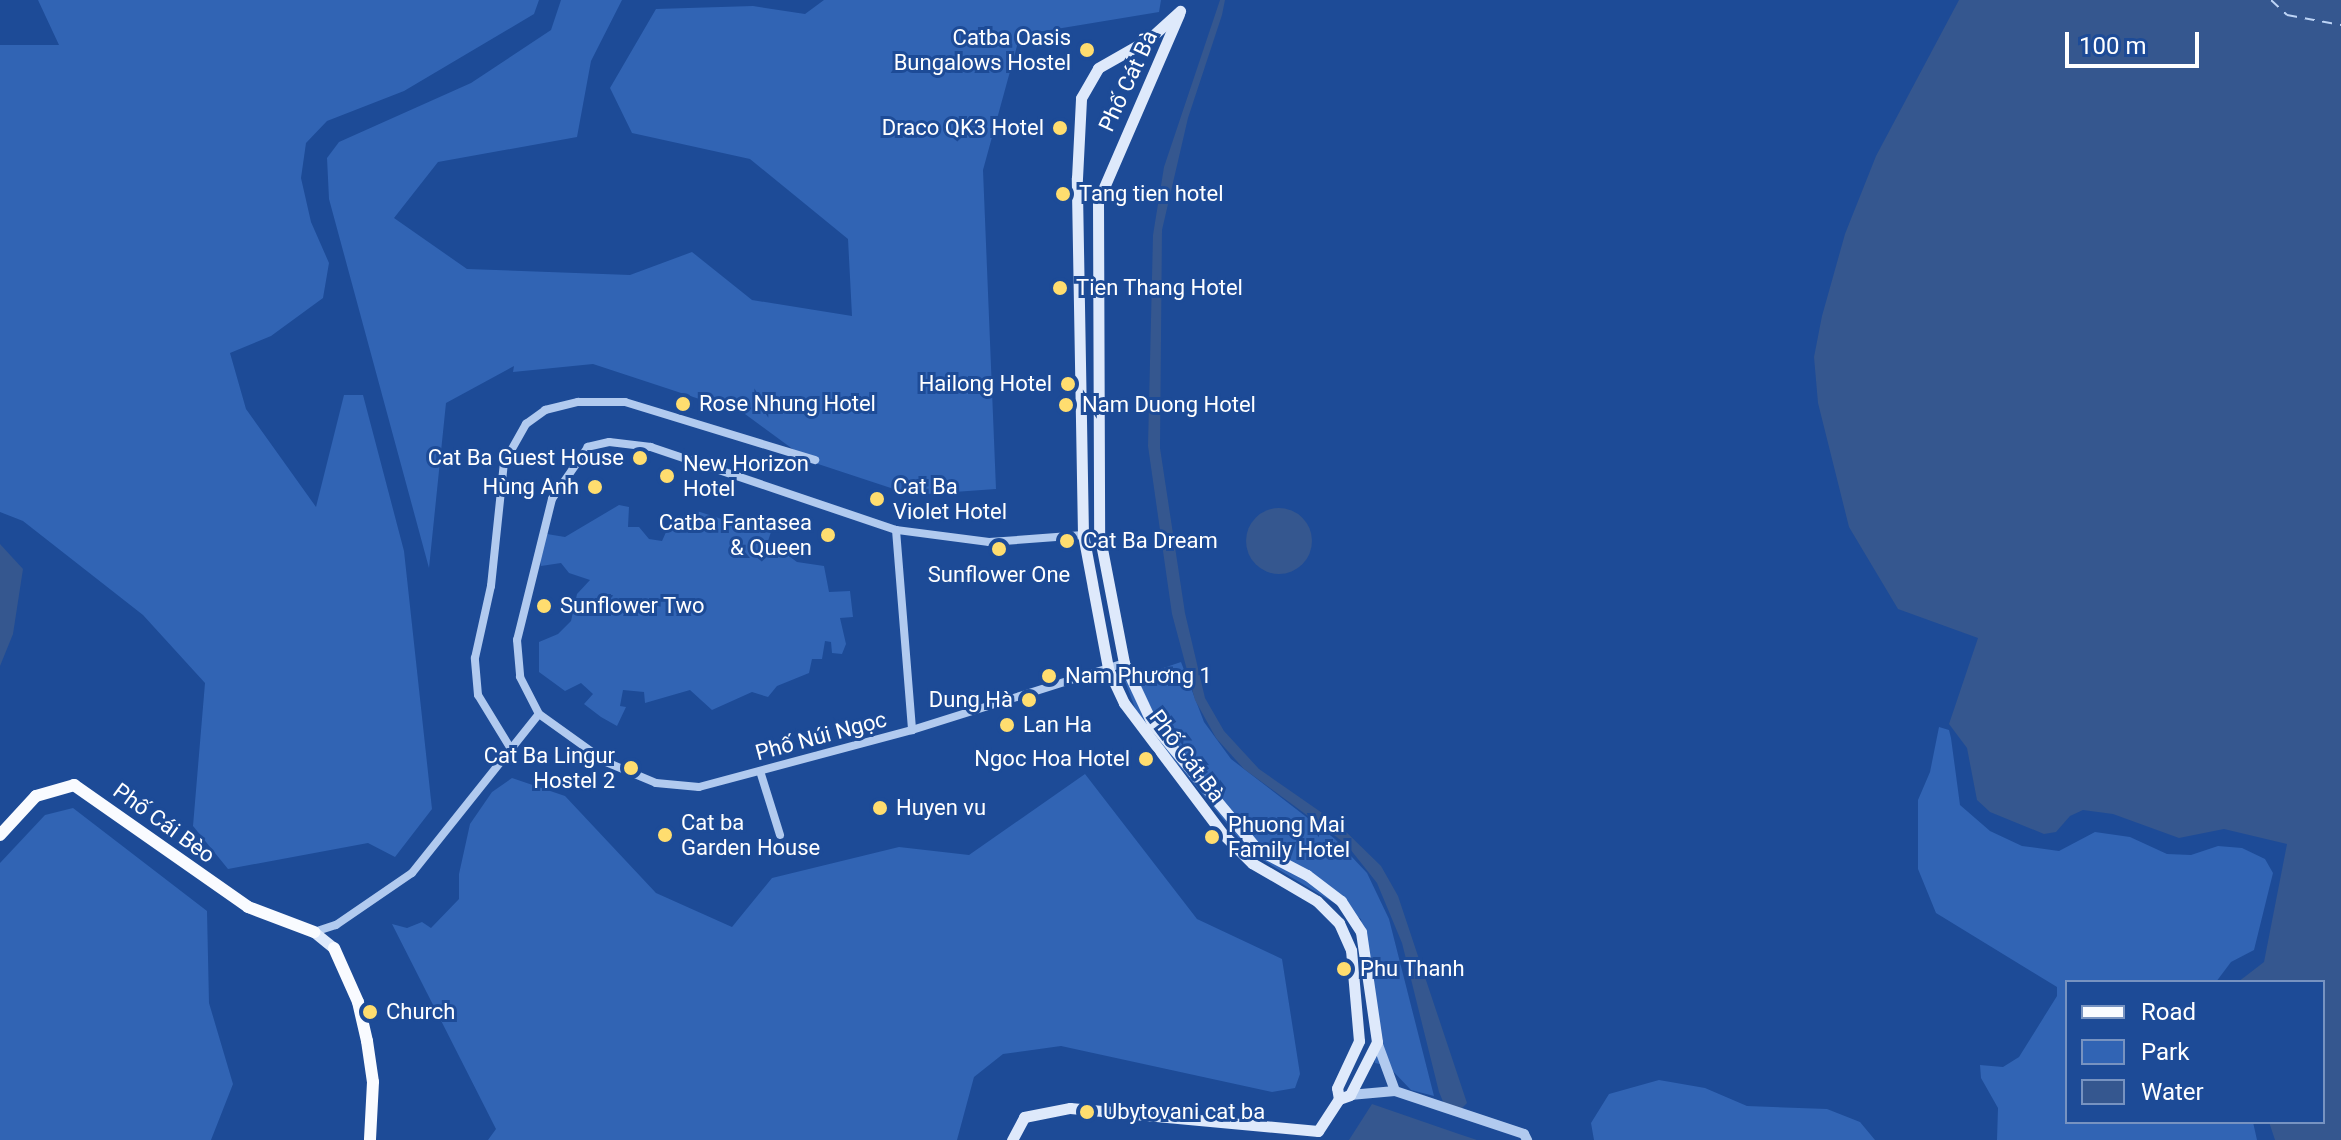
<!DOCTYPE html>
<html>
<head>
<meta charset="utf-8">
<style>
  body { margin:0 }
  #map { position:relative; width:2341px; height:1140px; overflow:hidden; background:#1d4b97; font-family:Roboto,sans-serif }
  div>[style] { position:absolute }
  [style*='--x'] { left:calc(var(--x)*1px); top:calc(var(--y)*1px); width:calc(var(--w)*1px); rotate:calc(var(--a)*1deg) }
  .green>* { inset:0; background:#3164b4 }
  .water>* { inset:0; background:#35578f }
  .round { border-radius:50% }
  .ferry>* { height:2px; margin-top:-1px; transform-origin:0; background:repeating-linear-gradient(90deg,#bdd4f6 0 10px,transparent 0 18px) }
  .minor>* { height:8px; margin:-4px; padding:0 4px; transform-origin:4px; border-radius:4px; background:#b1caef }
  .tertiary>* { height:10px; margin:-5px; padding:0 5px; transform-origin:5px; border-radius:5px; background:#b1caef }
  .secondary>* { height:11px; margin:-5.5px; padding:0 5.5px; transform-origin:5.5px; border-radius:5.5px; background:#dee9fb }
  .primary>* { height:12px; margin:-6px; padding:0 6px; transform-origin:6px; border-radius:6px; background:#f9fbff }
  .dots>* { width:22px; height:22px; translate:-50% -50%; box-sizing:border-box; border:4px solid #1d4b97; border-radius:50% }
  span { translate:-50% -50%; white-space:nowrap; text-align:center; line-height:1.15; -webkit-text-stroke:6px #1d4b97; paint-order:stroke }
  .poi-label { font-size:22px; color:#fff }
  .right { translate:-100% -50%; text-align:right }
  .left { translate:0 -50%; text-align:left }
  .street-label { font-size:22px; color:#fff }
  .legend { position:absolute; left:2065px; top:980px; width:260px; height:144px; box-sizing:border-box; background:#1d4b97; border:2px solid #7793c1; margin:0; padding:10px 14px; list-style:none; font-size:24px; color:#fff }
  .legend li { display:flex; align-items:center; gap:16px; height:40px }
  .legend b { width:40px; border:2px solid #7793c1 }
  .scale { position:absolute; left:2065px; top:32px; width:134px; height:36px; box-sizing:border-box; border:4px solid #fff; border-top:0; padding-left:10px; font-size:24px; line-height:28px; white-space:nowrap; color:#fff; -webkit-text-stroke:6px #1d4b97; paint-order:stroke }
</style>
</head>
<body>
<div id="map">
  <div class="green">
    <i style="clip-path:polygon(38px 0,539px 0,534px 14px,404px 91px,327px 121px,306px 143px,301px 178px,311px 222px,329px 263px,323px 298px,271px 336px,230px 353px,246px 409px,316px 507px,344px 395px,363px 395px,404px 551px,432px 809px,395px 857px,368px 843px,228px 869px,193px 826px,205px 683px,143px 615px,23px 521px,0 512px,0 45px,59px 45px)"></i>
    <i style="clip-path:polygon(561px 0,622px 0,591px 61px,577px 137px,438px 162px,394px 218px,467px 269px,630px 275px,692px 252px,752px 300px,852px 316px,848px 239px,750px 159px,632px 133px,610px 88px,656px 9px,753px 6px,805px 14px,824px 0,1161px 0,1159px 12px,1020px 35px,983px 170px,996px 489px,912px 495px,809px 461px,745px 414px,593px 364px,513px 372px,514px 366px,446px 403px,429px 568px,329px 199px,327px 158px,339px 142px,471px 83px,551px 30px)"></i>
    <i style="clip-path:polygon(619px 505px,629px 507px,628px 527px,639px 527px,649px 539px,662px 541px,672px 519px,691px 528px,697px 511px,761px 532px,765px 523px,773px 526px,768px 541px,797px 562px,824px 566px,829px 592px,850px 591px,853px 617px,840px 618px,846px 644px,842px 654px,832px 653px,831px 642px,825px 641px,822px 659px,812px 659px,809px 673px,777px 686px,768px 697px,752px 692px,712px 710px,690px 690px,645px 703px,644px 692px,623px 690px,620px 706px,626px 707px,617px 726px,601px 717px,584px 704px,593px 694px,581px 683px,565px 691px,539px 672px,539px 642px,558px 634px,571px 621px,577px 594px,590px 580px,569px 573px,561px 563px,541px 566px,540px 558px,547px 534px,565px 537px)"></i>
    <i style="clip-path:polygon(1181px 662px,1204px 722px,1231px 759px,1335px 839px,1367px 873px,1389px 919px,1434px 1096px,1411px 1090px,1388px 1066px,1375px 1063px,1361px 919px,1251px 853px,1138px 716px,1125px 681px)"></i>
    <i style="clip-path:polygon(1939px 727px,1949px 730px,1951px 738px,1960px 805px,1990px 831px,2022px 846px,2059px 851px,2095px 832px,2130px 837px,2167px 854px,2191px 855px,2218px 846px,2242px 848px,2265px 859px,2273px 873px,2254px 950px,2231px 962px,2216px 982px,2067px 982px,2067px 1122px,2253px 1122px,2257px 1140px,1997px 1140px,1998px 1108px,1981px 1078px,1980px 1065px,2003px 1067px,2019px 1057px,2057px 996px,2057px 987px,1936px 913px,1918px 869px,1918px 800px,1930px 772px)"></i>
    <i style="clip-path:polygon(1085px 774px,1197px 919px,1282px 959px,1300px 1074px,1295px 1088px,1272px 1092px,1061px 1046px,1003px 1054px,974px 1077px,957px 1140px,488px 1140px,496px 1129px,392px 924px,407px 928px,422px 922px,431px 928px,459px 899px,459px 874px,470px 824px,492px 792px,512px 778px,565px 796px,656px 893px,732px 927px,772px 878px,899px 847px,969px 855px)"></i>
    <i style="clip-path:polygon(73px 808px,207px 911px,209px 1003px,233px 1084px,211px 1140px,0 1140px,0 863px,45px 815px)"></i>
    <i style="clip-path:polygon(1659px 1080px,1705px 1088px,1747px 1106px,1827px 1109px,1860px 1122px,1875px 1140px,1594px 1140px,1591px 1123px,1609px 1094px)"></i>
  </div>
  <div class="water">
    <i style="clip-path:polygon(1220px 0,1225px 0,1222px 15px,1188px 118px,1162px 230px,1160px 448px,1185px 613px,1205px 698px,1224px 731px,1259px 769px,1338px 824px,1381px 866px,1398px 896px,1467px 1103px,1461px 1109px,1444px 1104px,1439px 1092px,1402px 943px,1377px 883px,1346px 844px,1244px 769px,1216px 738px,1195px 700px,1172px 614px,1148px 446px,1153px 235px,1164px 167px)"></i>
    <i style="clip-path:polygon(1959px 0,2341px 0,2341px 1140px,2275px 1140px,2269px 1122px,2323px 1122px,2323px 982px,2238px 982px,2264px 962px,2287px 844px,2224px 829px,2179px 838px,2113px 814px,2083px 810px,2070px 816px,2056px 832px,2044px 834px,1990px 812px,1977px 800px,1967px 748px,1949px 724px,1978px 638px,1898px 609px,1849px 527px,1818px 403px,1814px 357px,1822px 316px,1845px 234px,1876px 156px)"></i>
    <i class="round" style="left:1246px;top:508px;width:66px;height:66px"></i>
    <i style="clip-path:polygon(0 544px,23px 569px,13px 634px,0 666px)"></i>
    <i style="clip-path:polygon(1372px 1104px,1456px 1133px,1477px 1140px,1349px 1140px)"></i>
  </div>
  <div class="ferry">
    <i style="--x:2271;--y:0;--w:22;--a:43"></i>
    <i style="--x:2287;--y:15;--w:55;--a:10.5"></i>
  </div>
  <div class="minor">
    <i style="--x:896;--y:530;--w:201;--a:85.4"></i>
    <i style="--x:1083;--y:535;--w:94;--a:175.7"></i>
    <i style="--x:989;--y:542;--w:94;--a:-172.6"></i>
    <i style="--x:896;--y:530;--w:259;--a:-161.3"></i>
    <i style="--x:651;--y:447;--w:42;--a:-173.2"></i>
    <i style="--x:609;--y:442;--w:22;--a:167"></i>
    <i style="--x:588;--y:447;--w:63;--a:124.7"></i>
    <i style="--x:552;--y:499;--w:145;--a:103.9"></i>
    <i style="--x:517;--y:640;--w:37;--a:85"></i>
    <i style="--x:520;--y:677;--w:42;--a:62.8"></i>
    <i style="--x:539;--y:714;--w:82;--a:35.6"></i>
    <i style="--x:606;--y:762;--w:54;--a:22.8"></i>
    <i style="--x:656;--y:783;--w:43;--a:5.3"></i>
    <i style="--x:699;--y:787;--w:220;--a:-15"></i>
    <i style="--x:912;--y:730;--w:222;--a:-17.5"></i>
    <i style="--x:511;--y:749;--w:63;--a:-121.4"></i>
    <i style="--x:478;--y:695;--w:37;--a:-95"></i>
    <i style="--x:475;--y:658;--w:74;--a:-77.5"></i>
    <i style="--x:491;--y:586;--w:124;--a:-84"></i>
    <i style="--x:504;--y:463;--w:45;--a:-60.6"></i>
    <i style="--x:526;--y:424;--w:24;--a:-36"></i>
    <i style="--x:545;--y:410;--w:34;--a:-14"></i>
    <i style="--x:578;--y:402;--w:47;--a:0"></i>
    <i style="--x:625;--y:402;--w:199;--a:17"></i>
    <i style="--x:760;--y:771;--w:67;--a:72.6"></i>
    <i style="--x:314;--y:932;--w:23;--a:-18"></i>
    <i style="--x:336;--y:925;--w:92;--a:-34.4"></i>
    <i style="--x:412;--y:873;--w:203;--a:-51.4"></i>
  </div>
  <div class="tertiary">
    <i style="--x:1377;--y:1042;--w:52;--a:69.8"></i>
    <i style="--x:1350;--y:1095;--w:45;--a:-5.1"></i>
    <i style="--x:1395;--y:1091;--w:136;--a:18.4"></i>
    <i style="--x:1524;--y:1134;--w:7;--a:63"></i>
  </div>
  <div class="secondary">
    <i style="--x:1179;--y:14;--w:204;--a:113.4"></i>
    <i style="--x:1098;--y:201;--w:332;--a:89.8"></i>
    <i style="--x:1099;--y:533;--w:132;--a:79.1"></i>
    <i style="--x:1124;--y:663;--w:66;--a:65"></i>
    <i style="--x:1152;--y:723;--w:164;--a:50.2"></i>
    <i style="--x:1257;--y:849;--w:56;--a:27.5"></i>
    <i style="--x:1307;--y:875;--w:43;--a:37.4"></i>
    <i style="--x:1341;--y:901;--w:37;--a:57"></i>
    <i style="--x:1361;--y:932;--w:111;--a:81.7"></i>
    <i style="--x:1377;--y:1042;--w:59;--a:117"></i>
    <i style="--x:1350;--y:1095;--w:12;--a:160"></i>
    <i style="--x:314;--y:932;--w:26;--a:39"></i>
    <i style="--x:1012;--y:1140;--w:26;--a:-62"></i>
    <i style="--x:1024;--y:1117;--w:47;--a:-11.1"></i>
    <i style="--x:1070;--y:1108;--w:249;--a:5.3"></i>
    <i style="--x:1318;--y:1131;--w:38;--a:-57"></i>
    <i style="--x:1339;--y:1099;--w:11;--a:-100"></i>
    <i style="--x:1337;--y:1088;--w:52;--a:-64.9"></i>
    <i style="--x:1359;--y:1041;--w:91;--a:-95"></i>
    <i style="--x:1351;--y:950;--w:30;--a:-114"></i>
    <i style="--x:1339;--y:923;--w:31;--a:-135"></i>
    <i style="--x:1317;--y:901;--w:75;--a:-149.7"></i>
    <i style="--x:1252;--y:863;--w:42;--a:-135"></i>
    <i style="--x:1222;--y:833;--w:163;--a:-127"></i>
    <i style="--x:1124;--y:703;--w:38;--a:-115"></i>
    <i style="--x:1108;--y:668;--w:135;--a:-100.6"></i>
    <i style="--x:1083;--y:535;--w:357;--a:-91"></i>
    <i style="--x:1077;--y:178;--w:80;--a:-87.1"></i>
    <i style="--x:1081;--y:98;--w:34;--a:-60"></i>
    <i style="--x:1098;--y:68;--w:59;--a:-29.6"></i>
    <i style="--x:1149;--y:39;--w:42;--a:-42.1"></i>
  </div>
  <div class="primary">
    <i style="--x:0;--y:835;--w:53;--a:-47.3"></i>
    <i style="--x:36;--y:796;--w:40;--a:-16"></i>
    <i style="--x:74;--y:785;--w:213;--a:35"></i>
    <i style="--x:248;--y:907;--w:71;--a:20.7"></i>
    <i style="--x:334;--y:948;--w:59;--a:66"></i>
    <i style="--x:358;--y:1002;--w:40;--a:77"></i>
    <i style="--x:367;--y:1041;--w:41;--a:81.7"></i>
    <i style="--x:373;--y:1082;--w:58;--a:93"></i>
  </div>
  <div class="dots">
    <i style="left:1087px;top:50px;background:#ffdd6f"></i>
    <i style="left:1060px;top:128px;background:#ffdd6f"></i>
    <i style="left:1063px;top:194px;background:#ffdd6f"></i>
    <i style="left:1060px;top:288px;background:#ffdd6f"></i>
    <i style="left:1068px;top:384px;background:#ffdd6f"></i>
    <i style="left:683px;top:404px;background:#ffdd6f"></i>
    <i style="left:1066px;top:405px;background:#ffdd6f"></i>
    <i style="left:640px;top:458px;background:#ffdd6f"></i>
    <i style="left:667px;top:476px;background:#ffdd6f"></i>
    <i style="left:595px;top:487px;background:#ffdd6f"></i>
    <i style="left:877px;top:499px;background:#ffdd6f"></i>
    <i style="left:828px;top:535px;background:#ffdd6f"></i>
    <i style="left:1067px;top:541px;background:#ffdd6f"></i>
    <i style="left:999px;top:549px;background:#ffdd6f"></i>
    <i style="left:544px;top:606px;background:#ffdd6f"></i>
    <i style="left:1049px;top:676px;background:#ffdd6f"></i>
    <i style="left:1029px;top:700px;background:#ffdd6f"></i>
    <i style="left:1007px;top:725px;background:#ffdd6f"></i>
    <i style="left:1146px;top:759px;background:#ffdd6f"></i>
    <i style="left:631px;top:768px;background:#ffdd6f"></i>
    <i style="left:880px;top:808px;background:#ffdd6f"></i>
    <i style="left:665px;top:835px;background:#ffdd6f"></i>
    <i style="left:1212px;top:837px;background:#ffdd6f"></i>
    <i style="left:1344px;top:969px;background:#ffdd6f"></i>
    <i style="left:370px;top:1012px;background:#ffdd6f"></i>
    <i style="left:1087px;top:1112px;background:#ffdd6f"></i>
  </div>
  <div class="poi-label">
    <span class="right" style="left:1071px;top:50px">Catba Oasis<br>Bungalows Hostel</span>
    <span class="right" style="left:1044px;top:128px">Draco QK3 Hotel</span>
    <span class="left" style="left:1079px;top:194px">Tang tien hotel</span>
    <span class="left" style="left:1076px;top:288px">Tien Thang Hotel</span>
    <span class="right" style="left:1052px;top:384px">Hailong Hotel</span>
    <span class="left" style="left:699px;top:404px">Rose Nhung Hotel</span>
    <span class="left" style="left:1082px;top:405px">Nam Duong Hotel</span>
    <span class="right" style="left:624px;top:458px">Cat Ba Guest House</span>
    <span class="left" style="left:683px;top:476px">New Horizon<br>Hotel</span>
    <span class="left" style="left:893px;top:499px">Cat Ba<br>Violet Hotel</span>
    <span class="right" style="left:579px;top:487px">Hùng Anh</span>
    <span class="right" style="left:812px;top:535px">Catba Fantasea<br>&amp; Queen</span>
    <span class="left" style="left:1083px;top:541px">Cat Ba Dream</span>
    <span style="left:999px;top:575px">Sunflower One</span>
    <span class="left" style="left:560px;top:606px">Sunflower Two</span>
    <span class="left" style="left:1065px;top:676px">Nam Phương 1</span>
    <span class="right" style="left:1013px;top:700px">Dung Hà</span>
    <span class="left" style="left:1023px;top:725px">Lan Ha</span>
    <span class="right" style="left:615px;top:768px">Cat Ba Lingur<br>Hostel 2</span>
    <span class="right" style="left:1130px;top:759px">Ngoc Hoa Hotel</span>
    <span class="left" style="left:896px;top:808px">Huyen vu</span>
    <span class="left" style="left:681px;top:835px">Cat ba<br>Garden House</span>
    <span class="left" style="left:1228px;top:837px">Phuong Mai<br>Family Hotel</span>
    <span class="left" style="left:1360px;top:969px">Phu Thanh</span>
    <span class="left" style="left:386px;top:1012px">Church</span>
    <span class="left" style="left:1103px;top:1112px">Ubytovani cat ba</span>
  </div>
  <div class="street-label">
    <span style="left:1128px;top:81px;rotate:-65deg">Phố Cát Bà</span>
    <span style="left:821px;top:736px;rotate:-15deg">Phố Núi Ngọc</span>
    <span style="left:1187px;top:756px;rotate:53deg">Phố Cát Bà</span>
    <span style="left:164px;top:823px;rotate:36deg">Phố Cái Bèo</span>
  </div>
  <ul class="legend">
  <li><b style="height:10px;background:#f9fbff"></b>Road</li>
  <li><b style="height:22px;background:#3164b4"></b>Park</li>
  <li><b style="height:22px;background:#35578f"></b>Water</li>
  </ul>
  <div class="scale">100 m</div>
</div>
</body>
</html>
